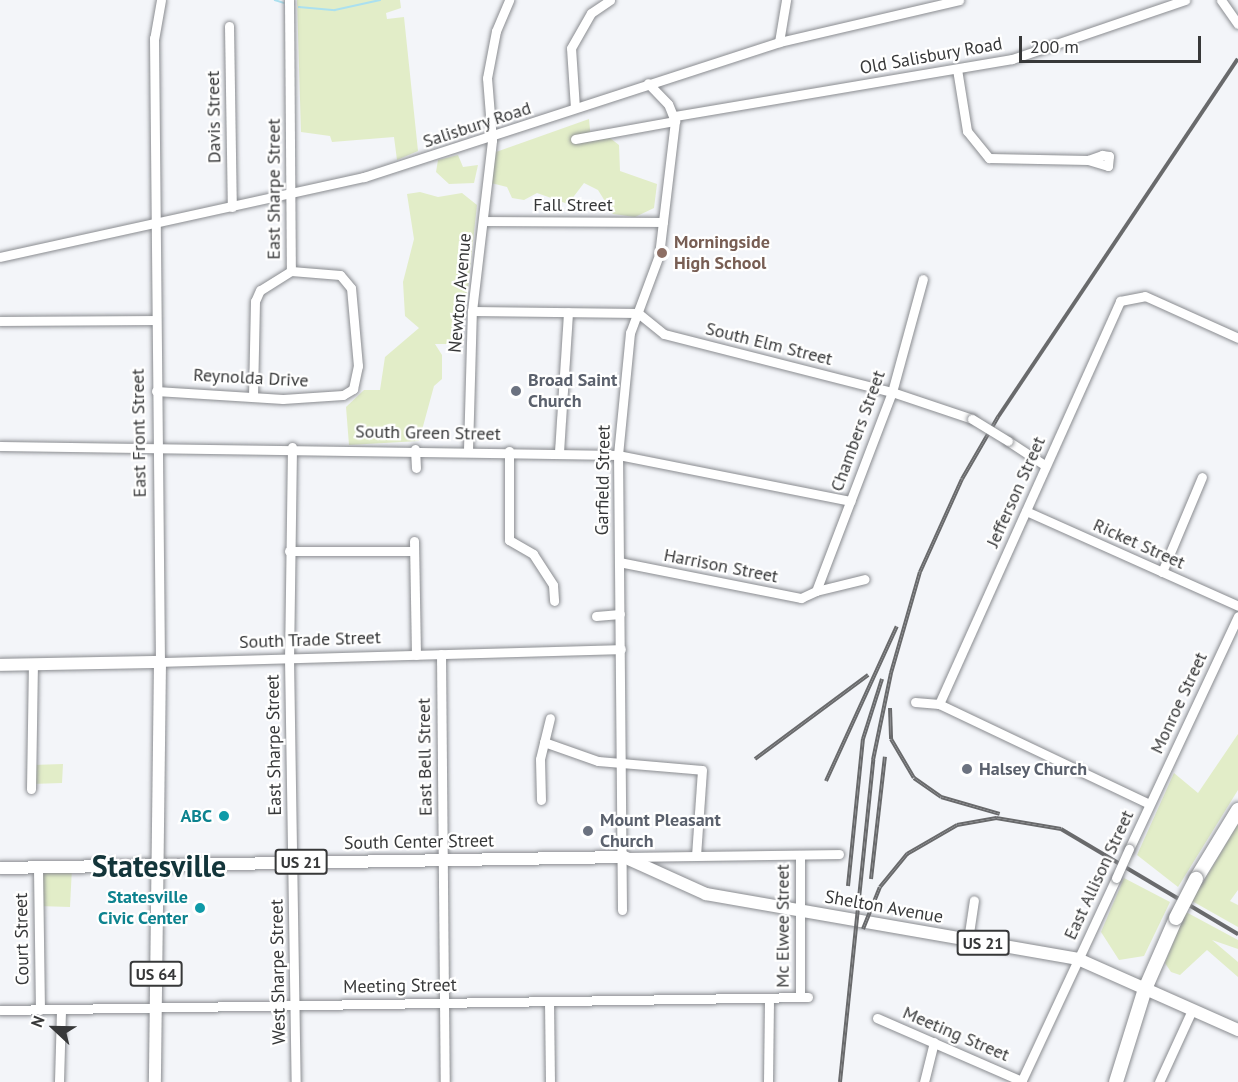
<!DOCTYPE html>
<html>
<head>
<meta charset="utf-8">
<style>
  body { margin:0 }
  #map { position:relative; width:1238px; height:1082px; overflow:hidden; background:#f3f5f9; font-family:"PT Sans",sans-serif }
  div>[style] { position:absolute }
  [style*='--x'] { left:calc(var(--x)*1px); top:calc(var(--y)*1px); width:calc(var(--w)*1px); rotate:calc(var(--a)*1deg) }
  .green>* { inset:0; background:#e2edc8 }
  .stream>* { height:1.5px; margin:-0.75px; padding:0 0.75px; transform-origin:0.75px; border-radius:0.75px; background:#abe0ef }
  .roads { filter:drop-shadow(0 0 2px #8a8c90) drop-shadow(0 0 2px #8a8c90) }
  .minor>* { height:9px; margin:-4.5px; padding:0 4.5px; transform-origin:4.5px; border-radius:4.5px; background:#fff }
  .major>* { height:12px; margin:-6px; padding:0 6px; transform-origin:6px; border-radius:6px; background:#fff }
  .highway>* { height:14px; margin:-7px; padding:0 7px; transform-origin:7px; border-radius:7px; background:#fff }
  .rail>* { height:4px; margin-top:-2px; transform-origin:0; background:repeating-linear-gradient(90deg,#fff 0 4.5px,#696a6c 0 9px); box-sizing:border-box; border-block:2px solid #696a6c }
  .bridges { filter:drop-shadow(0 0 2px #8a8c90) drop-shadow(0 0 2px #8a8c90) }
  .minor-bridge>* { height:9px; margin:-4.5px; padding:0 4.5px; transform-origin:4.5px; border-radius:4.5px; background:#fff }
  .highway-bridge>* { height:14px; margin:-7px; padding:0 7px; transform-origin:7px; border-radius:7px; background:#fff }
  .dots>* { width:16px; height:16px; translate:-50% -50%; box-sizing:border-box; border:3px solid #fff; border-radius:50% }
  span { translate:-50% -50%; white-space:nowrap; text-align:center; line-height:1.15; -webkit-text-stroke:4.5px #fff; paint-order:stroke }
  .shield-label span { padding:2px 4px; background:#fff; border:2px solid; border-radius:4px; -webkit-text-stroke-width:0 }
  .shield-label { font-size:16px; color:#373839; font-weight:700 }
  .street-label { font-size:18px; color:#373839 }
  .education-label { font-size:18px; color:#785e54; font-weight:700 }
  .left { translate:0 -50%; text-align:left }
  .worship-label { font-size:18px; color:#5b616d; font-weight:700 }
  .culture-label { font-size:18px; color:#0d838f; font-weight:700 }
  .right { translate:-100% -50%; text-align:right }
  .town-label { font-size:30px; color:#13353a; font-weight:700 }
  .north { position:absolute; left:24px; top:998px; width:60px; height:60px; -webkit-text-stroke:4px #fff; paint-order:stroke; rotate:292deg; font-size:16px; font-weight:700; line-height:24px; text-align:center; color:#373839 }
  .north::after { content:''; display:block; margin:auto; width:21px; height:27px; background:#373839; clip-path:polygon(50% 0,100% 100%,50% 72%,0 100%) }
  .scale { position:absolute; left:1019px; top:36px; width:182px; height:27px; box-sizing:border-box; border:3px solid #373839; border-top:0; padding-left:8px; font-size:18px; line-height:21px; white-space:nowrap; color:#373839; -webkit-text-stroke:4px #fff; paint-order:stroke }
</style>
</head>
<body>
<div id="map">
  <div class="green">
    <i style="clip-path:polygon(297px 0,400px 0,401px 8px,386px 13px,387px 19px,404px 17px,418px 151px,397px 160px,394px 137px,332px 142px,330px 136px,301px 132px)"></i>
    <i style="clip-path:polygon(589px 119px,591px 140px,610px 138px,619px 145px,620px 171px,657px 184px,654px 208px,635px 217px,613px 214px,598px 190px,584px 183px,568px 204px,537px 193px,524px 200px,512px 198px,507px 187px,491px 183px,496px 152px)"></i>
    <i style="clip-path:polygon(458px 155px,463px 167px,478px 165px,474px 183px,449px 184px,436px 172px,438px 160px)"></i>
    <i style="clip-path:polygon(420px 192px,438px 197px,462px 193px,477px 205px,465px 315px,453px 318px,452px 333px,464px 334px,463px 344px,435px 344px,442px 355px,442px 379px,434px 386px,419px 441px,349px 445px,346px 407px,364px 390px,380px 390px,385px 357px,419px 328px,405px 316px,403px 282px,414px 239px,407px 194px)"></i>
    <i style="clip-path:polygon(1238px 734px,1238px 790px,1178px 887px,1137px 855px,1174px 773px,1198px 793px)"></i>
    <i style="clip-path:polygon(63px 764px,62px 783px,31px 784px,32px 765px)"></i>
    <i style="clip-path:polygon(1238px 824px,1238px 890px,1230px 901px,1238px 905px,1238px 927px,1192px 901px)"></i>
    <i style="clip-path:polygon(72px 867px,70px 907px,38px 906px,38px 868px)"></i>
    <i style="clip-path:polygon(1124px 878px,1170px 902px,1144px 956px,1119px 960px,1101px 932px)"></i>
    <i style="clip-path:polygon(1186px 912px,1238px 940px,1238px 949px,1212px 940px,1238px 962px,1238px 977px,1207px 950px,1180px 975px,1171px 972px,1165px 963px)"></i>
  </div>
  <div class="stream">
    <i style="--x:275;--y:0;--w:9;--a:18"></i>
    <i style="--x:299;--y:7;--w:36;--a:5"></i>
    <i style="--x:335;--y:10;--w:46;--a:-12.5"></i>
  </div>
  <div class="roads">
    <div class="minor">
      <i style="--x:161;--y:0;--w:39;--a:100"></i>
      <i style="--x:154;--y:38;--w:624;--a:89.45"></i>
      <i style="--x:160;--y:662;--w:461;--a:-1.6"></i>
      <i style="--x:289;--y:0;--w:271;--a:89.6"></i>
      <i style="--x:1221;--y:0;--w:29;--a:55"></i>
      <i style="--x:229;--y:26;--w:181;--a:89.1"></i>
      <i style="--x:779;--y:42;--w:43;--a:-80.5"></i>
      <i style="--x:957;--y:69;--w:63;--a:80.8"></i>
      <i style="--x:967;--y:131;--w:35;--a:51"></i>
      <i style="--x:989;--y:158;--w:99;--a:1.2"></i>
      <i style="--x:575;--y:108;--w:60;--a:-93.8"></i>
      <i style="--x:571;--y:48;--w:40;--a:-60.3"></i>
      <i style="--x:591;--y:13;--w:23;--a:-34"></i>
      <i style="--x:675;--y:116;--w:342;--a:-9.6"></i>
      <i style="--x:1012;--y:59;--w:183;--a:-18.8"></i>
      <i style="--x:575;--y:139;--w:102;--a:-10.2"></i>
      <i style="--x:1109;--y:156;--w:10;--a:96"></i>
      <i style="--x:1108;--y:166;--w:21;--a:-163"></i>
      <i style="--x:1088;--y:160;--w:15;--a:-20"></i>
      <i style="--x:1102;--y:155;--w:7;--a:8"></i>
      <i style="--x:483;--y:221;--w:180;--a:0.3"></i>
      <i style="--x:0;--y:257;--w:373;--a:-12.4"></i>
      <i style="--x:364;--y:177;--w:436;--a:-18"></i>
      <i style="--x:779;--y:42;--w:185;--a:-13.1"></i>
      <i style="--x:472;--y:311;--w:166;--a:0.7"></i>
      <i style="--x:638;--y:313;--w:33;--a:39"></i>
      <i style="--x:664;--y:334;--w:235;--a:14.3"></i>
      <i style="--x:892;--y:392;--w:84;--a:18.6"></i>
      <i style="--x:0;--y:321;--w:155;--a:-0.4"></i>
      <i style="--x:156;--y:391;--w:127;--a:3.6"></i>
      <i style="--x:283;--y:399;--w:60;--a:-3.8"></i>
      <i style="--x:343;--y:395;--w:12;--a:-31"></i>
      <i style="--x:353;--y:389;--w:24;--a:-78"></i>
      <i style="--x:358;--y:366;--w:78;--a:-95.1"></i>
      <i style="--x:351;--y:288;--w:17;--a:-130"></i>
      <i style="--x:340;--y:275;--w:49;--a:-175.3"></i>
      <i style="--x:291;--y:271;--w:36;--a:148"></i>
      <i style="--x:260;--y:290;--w:12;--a:114"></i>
      <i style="--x:255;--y:301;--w:94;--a:91.2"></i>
      <i style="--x:1008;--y:441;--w:45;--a:33.3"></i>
      <i style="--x:0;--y:446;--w:618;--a:0.83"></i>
      <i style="--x:618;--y:455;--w:237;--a:11.2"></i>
      <i style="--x:292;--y:447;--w:211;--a:90.8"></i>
      <i style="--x:289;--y:658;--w:424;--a:89.1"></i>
      <i style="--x:415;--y:449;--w:19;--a:87"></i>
      <i style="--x:468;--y:450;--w:139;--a:-88.4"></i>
      <i style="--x:472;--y:311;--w:172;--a:-83.3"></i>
      <i style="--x:492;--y:140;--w:62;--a:-94.6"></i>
      <i style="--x:487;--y:78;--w:48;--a:-79.2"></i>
      <i style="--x:496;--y:31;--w:34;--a:-67"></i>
      <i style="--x:509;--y:451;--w:89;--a:90"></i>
      <i style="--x:509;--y:540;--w:28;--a:30"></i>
      <i style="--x:533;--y:554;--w:37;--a:57"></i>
      <i style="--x:553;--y:585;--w:16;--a:86"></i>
      <i style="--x:559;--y:452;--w:140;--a:-86.3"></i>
      <i style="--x:1026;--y:511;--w:232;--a:24.1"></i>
      <i style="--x:414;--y:541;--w:114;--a:89"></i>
      <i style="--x:289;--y:551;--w:125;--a:0"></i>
      <i style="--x:619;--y:562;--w:186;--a:11.2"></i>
      <i style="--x:801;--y:598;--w:17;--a:-25"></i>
      <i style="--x:1162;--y:572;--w:103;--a:-67.2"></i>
      <i style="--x:816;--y:591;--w:213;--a:-69.1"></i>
      <i style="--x:892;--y:392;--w:117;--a:-74.7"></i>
      <i style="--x:816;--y:591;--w:50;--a:-13.8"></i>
      <i style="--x:596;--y:616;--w:24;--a:-5"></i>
      <i style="--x:441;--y:654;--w:428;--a:89.5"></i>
      <i style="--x:915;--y:702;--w:24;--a:5"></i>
      <i style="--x:939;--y:704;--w:233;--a:25.4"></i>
      <i style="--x:939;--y:704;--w:442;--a:-65.8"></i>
      <i style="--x:1120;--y:301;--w:25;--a:-11"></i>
      <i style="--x:1145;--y:296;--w:102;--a:24.3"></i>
      <i style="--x:544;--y:742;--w:57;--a:19.4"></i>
      <i style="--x:598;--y:761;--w:104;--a:4.9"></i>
      <i style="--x:702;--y:770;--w:86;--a:94"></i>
      <i style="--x:31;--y:789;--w:124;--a:-89.1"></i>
      <i style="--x:541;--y:800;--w:41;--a:-91.4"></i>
      <i style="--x:540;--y:759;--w:42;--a:-76.3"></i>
      <i style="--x:1129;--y:849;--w:257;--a:-64.9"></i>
      <i style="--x:800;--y:855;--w:142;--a:90"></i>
      <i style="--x:629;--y:857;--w:210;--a:-0.8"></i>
      <i style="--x:38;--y:868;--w:142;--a:89.2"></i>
      <i style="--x:622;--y:910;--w:455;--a:-90.5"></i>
      <i style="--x:618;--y:455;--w:123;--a:-84.4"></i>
      <i style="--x:630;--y:333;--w:83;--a:-69.6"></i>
      <i style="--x:659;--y:255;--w:135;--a:-83.2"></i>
      <i style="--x:675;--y:121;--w:18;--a:-112"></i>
      <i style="--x:668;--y:104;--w:29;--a:-134"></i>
      <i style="--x:968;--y:940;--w:40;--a:-81.5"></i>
      <i style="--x:549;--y:1001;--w:81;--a:89.3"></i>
      <i style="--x:0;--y:1010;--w:808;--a:-0.92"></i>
      <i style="--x:877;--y:1018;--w:158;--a:23.5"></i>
      <i style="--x:59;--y:1082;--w:73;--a:-88.4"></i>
      <i style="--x:768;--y:1082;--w:84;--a:-89.3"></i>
      <i style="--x:924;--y:1082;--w:41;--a:-76"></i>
      <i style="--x:1021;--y:1082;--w:225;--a:-65"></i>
      <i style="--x:1159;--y:1082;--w:79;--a:-65.4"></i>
    </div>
    <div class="major">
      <i style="--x:0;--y:665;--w:160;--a:-1.1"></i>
      <i style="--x:160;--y:662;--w:420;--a:90.7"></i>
      <i style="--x:0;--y:868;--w:624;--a:-1.01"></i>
      <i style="--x:624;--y:857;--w:90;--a:24.3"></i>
      <i style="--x:706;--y:894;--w:378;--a:9.9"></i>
      <i style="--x:1078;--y:959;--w:175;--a:23.9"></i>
    </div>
    <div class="highway">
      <i style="--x:1196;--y:879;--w:81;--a:-58.7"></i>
      <i style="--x:1116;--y:1082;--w:97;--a:-72.7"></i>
      <i style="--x:1145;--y:989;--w:77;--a:-66.4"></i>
    </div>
  </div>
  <div class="rail">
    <i style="--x:890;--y:708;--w:31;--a:88"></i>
    <i style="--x:891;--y:739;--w:45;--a:59.5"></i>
    <i style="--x:914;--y:778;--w:33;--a:35"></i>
    <i style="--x:941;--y:797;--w:61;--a:16.1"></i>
    <i style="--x:755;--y:759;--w:141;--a:-36.6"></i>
    <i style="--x:826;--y:781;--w:170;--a:-65.4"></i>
    <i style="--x:871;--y:879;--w:123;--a:-83.5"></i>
    <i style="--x:848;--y:886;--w:148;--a:-84.2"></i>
    <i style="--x:863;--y:739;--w:63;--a:-72.4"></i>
    <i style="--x:863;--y:929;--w:45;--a:-68"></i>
    <i style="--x:880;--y:887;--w:43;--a:-50.7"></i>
    <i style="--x:907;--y:854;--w:58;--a:-30.1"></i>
    <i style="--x:957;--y:825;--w:40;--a:-10"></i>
    <i style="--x:996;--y:818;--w:66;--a:9.6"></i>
    <i style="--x:1061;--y:829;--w:206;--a:30.7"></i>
    <i style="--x:840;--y:1082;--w:324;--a:-84.1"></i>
    <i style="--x:873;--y:760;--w:89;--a:-78.3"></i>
    <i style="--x:891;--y:673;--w:105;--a:-74"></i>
    <i style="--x:920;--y:572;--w:102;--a:-65.7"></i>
    <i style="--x:962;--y:479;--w:72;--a:-59.9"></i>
    <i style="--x:998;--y:417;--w:431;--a:-56.2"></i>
  </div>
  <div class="bridges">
    <div class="minor-bridge">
      <i style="--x:972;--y:419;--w:42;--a:31.4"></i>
      <i style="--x:1116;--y:878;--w:32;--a:-66"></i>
    </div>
    <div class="highway-bridge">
      <i style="--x:1176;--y:918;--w:44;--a:-62.9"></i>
    </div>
  </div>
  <div class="dots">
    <i style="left:662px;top:253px;background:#8d6e63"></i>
    <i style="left:516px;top:391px;background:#6b7280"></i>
    <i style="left:967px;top:769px;background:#6b7280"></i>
    <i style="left:224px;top:816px;background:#0f9aa8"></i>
    <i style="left:588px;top:831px;background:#6b7280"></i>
    <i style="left:200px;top:908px;background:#0f9aa8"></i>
  </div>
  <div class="shield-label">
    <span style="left:301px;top:862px">US 21</span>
    <span style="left:983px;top:943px">US 21</span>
    <span style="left:156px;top:974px">US 64</span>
  </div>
  <div class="street-label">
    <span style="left:931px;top:56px;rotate:-10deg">Old Salisbury Road</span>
    <span style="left:214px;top:117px;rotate:-91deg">Davis Street</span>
    <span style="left:477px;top:125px;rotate:-18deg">Salisbury Road</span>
    <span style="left:274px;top:189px;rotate:-90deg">East Sharpe Street</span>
    <span style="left:573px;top:205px">Fall Street</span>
    <span style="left:460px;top:293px;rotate:-85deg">Newton Avenue</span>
    <span style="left:769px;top:344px;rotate:14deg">South Elm Street</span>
    <span style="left:251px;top:378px;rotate:3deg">Reynolda Drive</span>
    <span style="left:858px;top:431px;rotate:-70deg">Chambers Street</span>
    <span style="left:139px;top:433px;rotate:-91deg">East Front Street</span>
    <span style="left:428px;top:433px;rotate:1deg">South Green Street</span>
    <span style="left:603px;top:480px;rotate:-89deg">Garfield Street</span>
    <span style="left:1016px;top:492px;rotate:-66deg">Jefferson Street</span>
    <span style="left:1139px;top:544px;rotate:24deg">Ricket Street</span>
    <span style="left:721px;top:566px;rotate:11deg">Harrison Street</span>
    <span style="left:310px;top:640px;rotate:-2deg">South Trade Street</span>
    <span style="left:1179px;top:703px;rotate:-65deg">Monroe Street</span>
    <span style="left:274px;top:745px;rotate:-91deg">East Sharpe Street</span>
    <span style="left:425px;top:757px;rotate:-91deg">East Bell Street</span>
    <span style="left:419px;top:842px;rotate:-1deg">South Center Street</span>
    <span style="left:1099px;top:875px;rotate:-65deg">East Allison Street</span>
    <span style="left:884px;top:907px;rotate:10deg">Shelton Avenue</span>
    <span style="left:783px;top:926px;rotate:-90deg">Mc Elwee Street</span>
    <span style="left:22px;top:939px;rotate:-91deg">Court Street</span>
    <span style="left:278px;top:972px;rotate:-91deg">West Sharpe Street</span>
    <span style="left:400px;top:986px;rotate:-1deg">Meeting Street</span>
    <span style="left:956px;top:1034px;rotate:23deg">Meeting Street</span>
  </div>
  <div class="education-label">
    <span class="left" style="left:674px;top:253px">Morningside<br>High School</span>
  </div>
  <div class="worship-label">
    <span class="left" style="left:528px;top:391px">Broad Saint<br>Church</span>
    <span class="left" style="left:979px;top:769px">Halsey Church</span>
    <span class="left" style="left:600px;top:831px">Mount Pleasant<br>Church</span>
  </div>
  <div class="culture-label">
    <span class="right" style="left:212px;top:816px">ABC</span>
    <span class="right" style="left:188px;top:908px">Statesville<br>Civic Center</span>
  </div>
  <div class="town-label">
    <span style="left:159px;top:866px">Statesville</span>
  </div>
  <div class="north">N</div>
  <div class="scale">200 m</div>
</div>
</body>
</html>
